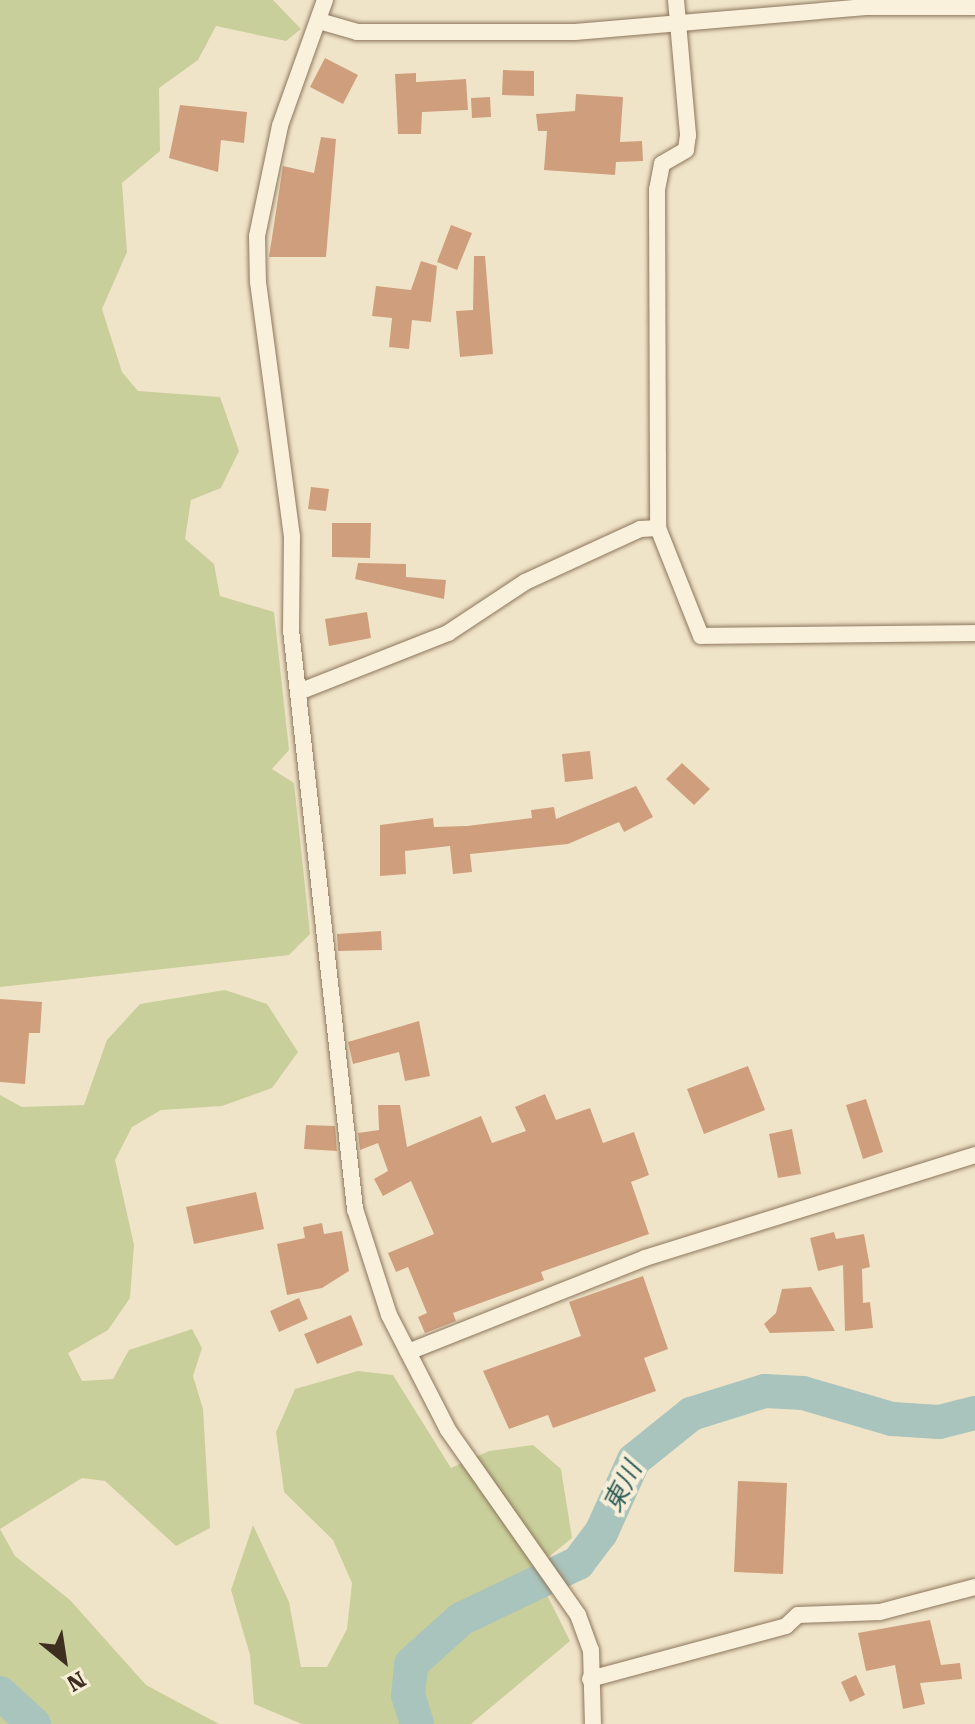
<!DOCTYPE html>
<html>
<head>
<meta charset="utf-8">
<style>
  body { margin:0 }
  #map { position:relative; width:975px; height:1724px; overflow:hidden; background:#f0e4c8; font-family:"Roboto Serif","Noto Sans JP",serif }
  div>[style] { position:absolute }
  [style*='--x'] { left:calc(var(--x)*1px); top:calc(var(--y)*1px); width:calc(var(--w)*1px); rotate:calc(var(--a)*1deg) }
  .green>* { inset:0; background:#c9cf9b }
  .river>* { height:34px; margin:-17px; padding:0 17px; transform-origin:17px; border-radius:17px; background:#a9c4bc }
  .building>* { inset:0; background:#cf9f7d }
  .roads { filter:drop-shadow(0 0 2px #8d765c) drop-shadow(0 0 2px #8d765c) }
  .minor>* { height:16px; margin:-8px; padding:0 8px; transform-origin:8px; border-radius:8px; background:#faf1dc }
  span { translate:-50% -50%; white-space:nowrap; text-align:center; line-height:1.15; -webkit-text-stroke:8px #f7eed8; paint-order:stroke }
  .water-label { font-size:26px; color:#2f5d5a; font-style:italic }
  .north { position:absolute; left:24px; top:1620px; width:80px; height:80px; -webkit-text-stroke:6px #f7eed8; paint-order:stroke; rotate:150deg; font-size:22px; font-weight:700; line-height:32px; text-align:center; color:#3d2e20 }
  .north::after { content:''; display:block; margin:auto; width:28px; height:36px; background:#3d2e20; clip-path:polygon(50% 0,100% 100%,50% 72%,0 100%) }
</style>
</head>
<body>
<div id="map">
  <div class="green">
    <i style="clip-path:polygon(0 0,273px 0,301px 29px,286px 41px,216px 26px,198px 60px,159px 88px,160px 151px,122px 183px,127px 252px,102px 309px,122px 372px,138px 391px,220px 397px,239px 451px,221px 488px,191px 500px,185px 539px,214px 564px,220px 596px,274px 612px,289px 750px,272px 769px,294px 783px,310px 934px,289px 955px,0 987px)"></i>
    <i style="clip-path:polygon(225px 990px,267px 1004px,298px 1052px,272px 1088px,222px 1106px,161px 1110px,132px 1127px,115px 1160px,134px 1245px,130px 1298px,108px 1330px,68px 1353px,82px 1381px,113px 1379px,129px 1350px,192px 1329px,202px 1348px,193px 1376px,203px 1409px,210px 1528px,176px 1546px,105px 1481px,82px 1478px,0 1529px,15px 1556px,70px 1600px,146px 1685px,219px 1724px,0 1724px,0 1095px,22px 1107px,84px 1105px,107px 1040px,140px 1004px)"></i>
    <i style="clip-path:polygon(358px 1371px,393px 1375px,451px 1468px,489px 1451px,533px 1445px,561px 1469px,572px 1538px,534px 1569px,570px 1641px,471px 1724px,302px 1724px,254px 1704px,250px 1655px,231px 1590px,253px 1525px,289px 1602px,301px 1667px,327px 1667px,347px 1629px,352px 1583px,333px 1540px,284px 1492px,276px 1432px,295px 1389px)"></i>
  </div>
  <div class="river">
    <i style="--x:0;--y:1693;--w:46;--a:42.4"></i>
    <i style="--x:417;--y:1724;--w:30;--a:-107"></i>
    <i style="--x:408;--y:1695;--w:31;--a:-84"></i>
    <i style="--x:411;--y:1664;--w:67;--a:-42"></i>
    <i style="--x:461;--y:1619;--w:130;--a:-25.6"></i>
    <i style="--x:578;--y:1563;--w:38;--a:-53"></i>
    <i style="--x:601;--y:1533;--w:80;--a:-65.7"></i>
    <i style="--x:634;--y:1460;--w:73;--a:-38.9"></i>
    <i style="--x:691;--y:1414;--w:77;--a:-17.3"></i>
    <i style="--x:765;--y:1391;--w:38;--a:3"></i>
    <i style="--x:803;--y:1393;--w:93;--a:16.3"></i>
    <i style="--x:892;--y:1419;--w:47;--a:3.7"></i>
    <i style="--x:939;--y:1422;--w:37;--a:-14"></i>
  </div>
  <div class="building">
    <i style="clip-path:polygon(325px 58px,358px 75px,343px 104px,310px 87px)"></i>
    <i style="clip-path:polygon(503px 70px,534px 71px,534px 96px,502px 95px)"></i>
    <i style="clip-path:polygon(416px 73px,416px 82px,466px 79px,468px 110px,422px 112px,421px 134px,398px 134px,395px 74px)"></i>
    <i style="clip-path:polygon(576px 94px,623px 97px,620px 142px,642px 141px,643px 161px,616px 162px,615px 175px,544px 170px,547px 131px,538px 131px,536px 114px,575px 111px)"></i>
    <i style="clip-path:polygon(490px 97px,491px 117px,472px 118px,471px 98px)"></i>
    <i style="clip-path:polygon(180px 105px,247px 112px,244px 143px,221px 140px,218px 172px,169px 158px)"></i>
    <i style="clip-path:polygon(321px 137px,336px 139px,326px 257px,269px 257px,283px 166px,314px 173px)"></i>
    <i style="clip-path:polygon(451px 225px,472px 233px,457px 270px,437px 262px)"></i>
    <i style="clip-path:polygon(474px 256px,485px 256px,493px 354px,460px 357px,456px 311px,473px 310px)"></i>
    <i style="clip-path:polygon(421px 261px,437px 266px,431px 322px,412px 320px,409px 349px,389px 347px,392px 318px,372px 316px,376px 286px,411px 290px)"></i>
    <i style="clip-path:polygon(311px 487px,329px 489px,326px 511px,308px 509px)"></i>
    <i style="clip-path:polygon(332px 523px,371px 523px,370px 558px,332px 557px)"></i>
    <i style="clip-path:polygon(358px 563px,406px 564px,406px 577px,446px 580px,444px 599px,355px 579px)"></i>
    <i style="clip-path:polygon(367px 612px,371px 638px,329px 646px,325px 619px)"></i>
    <i style="clip-path:polygon(590px 751px,593px 779px,565px 782px,562px 754px)"></i>
    <i style="clip-path:polygon(682px 763px,710px 789px,694px 805px,666px 779px)"></i>
    <i style="clip-path:polygon(636px 786px,653px 817px,624px 832px,619px 822px,568px 844px,470px 854px,472px 872px,453px 874px,450px 846px,405px 851px,406px 874px,380px 876px,380px 825px,433px 818px,434px 827px,467px 826px,532px 818px,531px 810px,554px 807px,556px 819px)"></i>
    <i style="clip-path:polygon(381px 931px,382px 950px,338px 951px,337px 934px)"></i>
    <i style="clip-path:polygon(0 999px,42px 1002px,40px 1033px,29px 1033px,25px 1084px,0 1082px)"></i>
    <i style="clip-path:polygon(419px 1021px,430px 1076px,405px 1081px,399px 1052px,353px 1064px,348px 1042px)"></i>
    <i style="clip-path:polygon(748px 1066px,765px 1110px,704px 1134px,687px 1089px)"></i>
    <i style="clip-path:polygon(545px 1094px,556px 1120px,590px 1108px,603px 1143px,634px 1132px,649px 1175px,631px 1182px,649px 1234px,541px 1272px,544px 1280px,453px 1313px,456px 1321px,425px 1333px,418px 1317px,427px 1313px,408px 1267px,396px 1272px,388px 1253px,434px 1234px,411px 1181px,383px 1196px,374px 1179px,388px 1171px,378px 1143px,360px 1150px,358px 1133px,379px 1130px,378px 1105px,400px 1105px,407px 1147px,481px 1116px,492px 1143px,526px 1131px,515px 1107px)"></i>
    <i style="clip-path:polygon(866px 1099px,883px 1152px,863px 1159px,846px 1105px)"></i>
    <i style="clip-path:polygon(306px 1125px,335px 1126px,337px 1151px,304px 1149px)"></i>
    <i style="clip-path:polygon(792px 1129px,801px 1174px,778px 1178px,769px 1134px)"></i>
    <i style="clip-path:polygon(256px 1192px,264px 1229px,194px 1244px,186px 1207px)"></i>
    <i style="clip-path:polygon(322px 1223px,324px 1234px,342px 1231px,349px 1271px,322px 1288px,287px 1295px,277px 1244px,305px 1238px,303px 1227px)"></i>
    <i style="clip-path:polygon(834px 1232px,836px 1239px,864px 1234px,870px 1267px,862px 1269px,863px 1303px,870px 1302px,873px 1328px,845px 1331px,843px 1265px,818px 1271px,810px 1238px)"></i>
    <i style="clip-path:polygon(643px 1276px,668px 1349px,644px 1358px,656px 1391px,553px 1428px,548px 1415px,509px 1429px,483px 1371px,581px 1336px,569px 1302px)"></i>
    <i style="clip-path:polygon(811px 1287px,835px 1331px,770px 1333px,764px 1324px,776px 1313px,782px 1289px)"></i>
    <i style="clip-path:polygon(299px 1298px,308px 1319px,279px 1332px,270px 1311px)"></i>
    <i style="clip-path:polygon(351px 1315px,363px 1345px,317px 1364px,304px 1334px)"></i>
    <i style="clip-path:polygon(738px 1481px,787px 1483px,783px 1574px,734px 1572px)"></i>
    <i style="clip-path:polygon(930px 1620px,941px 1665px,960px 1663px,962px 1679px,920px 1683px,925px 1704px,903px 1709px,895px 1665px,866px 1671px,858px 1633px)"></i>
    <i style="clip-path:polygon(856px 1675px,865px 1695px,850px 1702px,841px 1682px)"></i>
  </div>
  <div class="roads">
    <div class="minor">
      <i style="--x:325;--y:0;--w:134;--a:109.7"></i>
      <i style="--x:280;--y:126;--w:112;--a:101.8"></i>
      <i style="--x:257;--y:236;--w:46;--a:88.8"></i>
      <i style="--x:258;--y:282;--w:256;--a:82.4"></i>
      <i style="--x:292;--y:536;--w:94;--a:90.6"></i>
      <i style="--x:291;--y:630;--w:583;--a:83.69"></i>
      <i style="--x:355;--y:1209;--w:111;--a:72.2"></i>
      <i style="--x:389;--y:1315;--w:129;--a:62.8"></i>
      <i style="--x:448;--y:1430;--w:226;--a:54.9"></i>
      <i style="--x:578;--y:1615;--w:37;--a:70"></i>
      <i style="--x:591;--y:1650;--w:74;--a:88.5"></i>
      <i style="--x:676;--y:0;--w:136;--a:84.9"></i>
      <i style="--x:688;--y:135;--w:15;--a:98"></i>
      <i style="--x:686;--y:150;--w:28;--a:150"></i>
      <i style="--x:662;--y:164;--w:26;--a:101"></i>
      <i style="--x:657;--y:190;--w:338;--a:89.8"></i>
      <i style="--x:658;--y:528;--w:116;--a:68.3"></i>
      <i style="--x:701;--y:636;--w:274;--a:-0.6"></i>
      <i style="--x:319;--y:21;--w:40;--a:16"></i>
      <i style="--x:357;--y:32;--w:218;--a:0"></i>
      <i style="--x:575;--y:32;--w:292;--a:-4.9"></i>
      <i style="--x:866;--y:7;--w:109;--a:0"></i>
      <i style="--x:301;--y:691;--w:158;--a:-21.5"></i>
      <i style="--x:448;--y:633;--w:92;--a:-33.5"></i>
      <i style="--x:525;--y:582;--w:127;--a:-24.7"></i>
      <i style="--x:640;--y:529;--w:18;--a:-3"></i>
      <i style="--x:408;--y:1352;--w:255;--a:-21.6"></i>
      <i style="--x:645;--y:1258;--w:346;--a:-17.3"></i>
      <i style="--x:590;--y:1679;--w:203;--a:-15.1"></i>
      <i style="--x:786;--y:1626;--w:16;--a:-43"></i>
      <i style="--x:798;--y:1615;--w:82;--a:-2.1"></i>
      <i style="--x:880;--y:1612;--w:98;--a:-14.7"></i>
    </div>
  </div>
  <div class="water-label">
    <span style="left:623px;top:1487px;rotate:-63deg">東川</span>
  </div>
  <div class="north">N</div>
</div>
</body>
</html>
